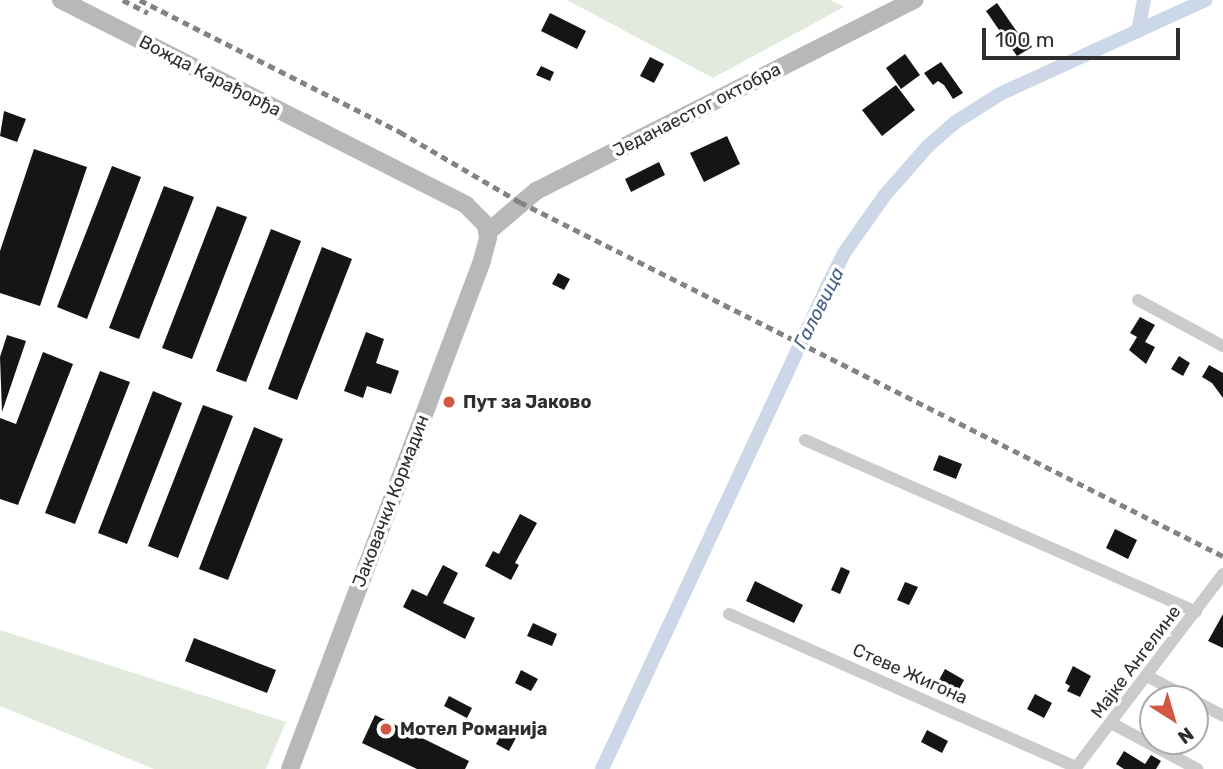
<!DOCTYPE html>
<html>
<head>
<meta charset="utf-8">
<style>
  body { margin:0 }
  #map { position:relative; width:1223px; height:769px; overflow:hidden; background:#fff; font-family:Rubik,sans-serif }
  div>[style] { position:absolute }
  [style*='--x'] { left:calc(var(--x)*1px); top:calc(var(--y)*1px); width:calc(var(--w)*1px); rotate:calc(var(--a)*1deg) }
  .green>* { inset:0; background:#e2eade }
  .canal>* { height:14px; margin:-7px; padding:0 7px; transform-origin:7px; border-radius:7px; background:#ccd7e8 }
  .building>* { inset:0; background:#151515 }
  .street>* { height:12px; margin:-6px; padding:0 6px; transform-origin:6px; border-radius:6px; background:#cbcbcb }
  .secondary>* { height:18px; margin:-9px; padding:0 9px; transform-origin:9px; border-radius:9px; background:#b8b8b8 }
  .rail>* { height:4.5px; margin-top:-2.25px; transform-origin:0; background:repeating-linear-gradient(90deg,#838383 0 7px,transparent 0 12px) }
  .dots>* { width:19px; height:19px; translate:-50% -50%; box-sizing:border-box; border:4px solid #fff; border-radius:50% }
  span { translate:-50% -50%; white-space:nowrap; text-align:center; line-height:1.15; -webkit-text-stroke:7px #fff; paint-order:stroke }
  .street-label { font-size:18px; color:#2e2e2e }
  .poi-label { font-size:18px; color:#2e2e2e; font-weight:700 }
  .left { translate:0 -50%; text-align:left }
  .water-label { font-size:19px; color:#456087; font-style:italic }
  .north { position:absolute; left:1139px; top:685px; width:70px; height:70px; box-sizing:border-box; background:#fff; border:2px solid #ababab; border-radius:50%; rotate:143deg; font-size:19px; font-weight:700; line-height:28px; text-align:center; color:#2e2e2e }
  .north::after { content:''; display:block; margin:auto; width:24px; height:32px; background:#d25644; clip-path:polygon(50% 0,100% 100%,50% 72%,0 100%) }
  .scale { position:absolute; left:982px; top:28px; width:198px; height:32px; box-sizing:border-box; border:4px solid #2e2e2e; border-top:0; padding-left:9px; font-size:21px; line-height:24px; white-space:nowrap; color:#2e2e2e; -webkit-text-stroke:5px #fff; paint-order:stroke }
</style>
</head>
<body>
<div id="map">
  <div class="green">
    <i style="clip-path:polygon(567px 0,830px 0,844px 7px,713px 78px)"></i>
    <i style="clip-path:polygon(0 630px,286px 722px,266px 769px,154px 769px,0 706px)"></i>
  </div>
  <div class="canal">
    <i style="--x:1138;--y:31;--w:32;--a:-79"></i>
    <i style="--x:602;--y:769;--w:534;--a:-64.97"></i>
    <i style="--x:828;--y:285;--w:36;--a:-63"></i>
    <i style="--x:844;--y:253;--w:71;--a:-54.7"></i>
    <i style="--x:885;--y:195;--w:65;--a:-48.7"></i>
    <i style="--x:928;--y:146;--w:35;--a:-41"></i>
    <i style="--x:954;--y:123;--w:54;--a:-32.2"></i>
    <i style="--x:1000;--y:94;--w:226;--a:-24.6"></i>
  </div>
  <div class="building">
    <i style="clip-path:polygon(997px 3px,1022px 39px,1026px 37px,1032px 47px,1017px 56px,986px 11px)"></i>
    <i style="clip-path:polygon(550px 13px,586px 31px,577px 49px,541px 31px)"></i>
    <i style="clip-path:polygon(905px 54px,920px 75px,901px 89px,886px 68px)"></i>
    <i style="clip-path:polygon(650px 57px,664px 64px,654px 83px,640px 76px)"></i>
    <i style="clip-path:polygon(941px 62px,963px 93px,953px 99px,944px 85px,938px 81px,933px 85px,924px 73px)"></i>
    <i style="clip-path:polygon(541px 66px,554px 72px,550px 81px,536px 75px)"></i>
    <i style="clip-path:polygon(896px 85px,915px 110px,882px 136px,862px 110px)"></i>
    <i style="clip-path:polygon(4px 111px,26px 119px,17px 142px,0 136px)"></i>
    <i style="clip-path:polygon(727px 136px,740px 164px,704px 182px,690px 153px)"></i>
    <i style="clip-path:polygon(34px 149px,87px 167px,40px 306px,0 293px,0 251px)"></i>
    <i style="clip-path:polygon(659px 162px,665px 175px,631px 192px,625px 179px)"></i>
    <i style="clip-path:polygon(112px 166px,141px 177px,87px 319px,57px 307px)"></i>
    <i style="clip-path:polygon(164px 186px,194px 197px,139px 339px,109px 328px)"></i>
    <i style="clip-path:polygon(217px 206px,247px 217px,192px 359px,162px 348px)"></i>
    <i style="clip-path:polygon(271px 229px,301px 241px,246px 382px,216px 371px)"></i>
    <i style="clip-path:polygon(322px 247px,352px 259px,297px 400px,268px 389px)"></i>
    <i style="clip-path:polygon(558px 273px,570px 279px,564px 290px,552px 284px)"></i>
    <i style="clip-path:polygon(1140px 317px,1155px 325px,1145px 342px,1155px 347px,1146px 364px,1129px 350px,1137px 337px,1130px 333px)"></i>
    <i style="clip-path:polygon(366px 332px,384px 339px,376px 363px,399px 371px,391px 394px,367px 386px,363px 398px,344px 391px)"></i>
    <i style="clip-path:polygon(7px 335px,26px 341px,2px 412px,0 357px)"></i>
    <i style="clip-path:polygon(43px 352px,73px 364px,18px 505px,0 499px,0 418px,16px 424px)"></i>
    <i style="clip-path:polygon(1179px 356px,1190px 363px,1183px 376px,1171px 369px)"></i>
    <i style="clip-path:polygon(1209px 365px,1223px 373px,1223px 398px,1212px 383px,1202px 377px)"></i>
    <i style="clip-path:polygon(100px 371px,130px 382px,75px 524px,45px 513px)"></i>
    <i style="clip-path:polygon(153px 391px,182px 403px,127px 544px,98px 533px)"></i>
    <i style="clip-path:polygon(203px 405px,233px 416px,178px 558px,148px 546px)"></i>
    <i style="clip-path:polygon(254px 427px,283px 439px,228px 580px,199px 569px)"></i>
    <i style="clip-path:polygon(939px 455px,962px 464px,956px 479px,933px 470px)"></i>
    <i style="clip-path:polygon(520px 514px,537px 523px,515px 563px,519px 565px,511px 580px,485px 566px,493px 551px,499px 554px)"></i>
    <i style="clip-path:polygon(1115px 529px,1137px 540px,1128px 559px,1106px 548px)"></i>
    <i style="clip-path:polygon(443px 565px,458px 573px,443px 603px,475px 618px,465px 639px,403px 607px,412px 589px,427px 596px)"></i>
    <i style="clip-path:polygon(841px 567px,850px 571px,840px 594px,831px 590px)"></i>
    <i style="clip-path:polygon(755px 581px,803px 605px,794px 623px,746px 601px)"></i>
    <i style="clip-path:polygon(905px 582px,918px 587px,909px 605px,897px 600px)"></i>
    <i style="clip-path:polygon(1223px 614px,1223px 648px,1208px 641px)"></i>
    <i style="clip-path:polygon(533px 623px,557px 634px,552px 646px,527px 636px)"></i>
    <i style="clip-path:polygon(194px 638px,276px 670px,267px 693px,185px 661px)"></i>
    <i style="clip-path:polygon(1073px 666px,1091px 676px,1080px 697px,1067px 691px,1070px 686px,1065px 683px)"></i>
    <i style="clip-path:polygon(945px 669px,964px 680px,954px 699px,934px 689px)"></i>
    <i style="clip-path:polygon(521px 670px,538px 679px,531px 691px,515px 683px)"></i>
    <i style="clip-path:polygon(1035px 694px,1052px 703px,1044px 718px,1027px 709px)"></i>
    <i style="clip-path:polygon(449px 696px,472px 708px,467px 718px,444px 706px)"></i>
    <i style="clip-path:polygon(375px 715px,469px 761px,465px 769px,417px 769px,362px 743px)"></i>
    <i style="clip-path:polygon(505px 728px,518px 734px,509px 751px,496px 744px)"></i>
    <i style="clip-path:polygon(927px 730px,948px 741px,942px 753px,921px 742px)"></i>
    <i style="clip-path:polygon(1124px 751px,1145px 764px,1151px 755px,1161px 761px,1156px 769px,1124px 769px,1116px 764px)"></i>
  </div>
  <div class="street">
    <i style="--x:1138;--y:300;--w:97;--a:28.4"></i>
    <i style="--x:805;--y:440;--w:427;--a:23.7"></i>
    <i style="--x:729;--y:614;--w:379;--a:23.8"></i>
    <i style="--x:1147;--y:676;--w:50;--a:27.6"></i>
    <i style="--x:1195;--y:701;--w:32;--a:28"></i>
    <i style="--x:1111;--y:723;--w:98;--a:28.1"></i>
    <i style="--x:1075;--y:769;--w:245;--a:-52.8"></i>
  </div>
  <div class="secondary">
    <i style="--x:61;--y:0;--w:454;--a:26.8"></i>
    <i style="--x:466;--y:205;--w:28;--a:45"></i>
    <i style="--x:486;--y:225;--w:13;--a:81"></i>
    <i style="--x:488;--y:238;--w:24;--a:105"></i>
    <i style="--x:482;--y:261;--w:543;--a:110.7"></i>
    <i style="--x:488;--y:232;--w:63;--a:-40.5"></i>
    <i style="--x:536;--y:191;--w:424;--a:-26.8"></i>
  </div>
  <div class="rail">
    <i style="--x:123;--y:0;--w:28;--a:27"></i>
    <i style="--x:140;--y:0;--w:292;--a:26.9"></i>
    <i style="--x:400;--y:132;--w:139;--a:30.3"></i>
    <i style="--x:520;--y:202;--w:787;--a:26.73"></i>
  </div>
  <div class="dots">
    <i style="left:449px;top:402px;background:#d25644"></i>
    <i style="left:386px;top:729px;background:#d25644"></i>
  </div>
  <div class="street-label">
    <span style="left:210px;top:76px;rotate:27deg">Вожда Карађорђа</span>
    <span style="left:697px;top:110px;rotate:-27deg">Једанаестог октобра</span>
    <span style="left:391px;top:501px;rotate:-69deg">Јаковачки Кормадин</span>
    <span style="left:1136px;top:662px;rotate:-53deg">Мајке Ангелине</span>
    <span style="left:910px;top:674px;rotate:24deg">Стеве Жигона</span>
  </div>
  <div class="poi-label">
    <span class="left" style="left:463px;top:402px">Пут за Јаково</span>
    <span class="left" style="left:400px;top:729px">Мотел Романија</span>
  </div>
  <div class="water-label">
    <span style="left:819px;top:308px;rotate:-63deg">Галовица</span>
  </div>
  <div class="north">N</div>
  <div class="scale">100 m</div>
</div>
</body>
</html>
